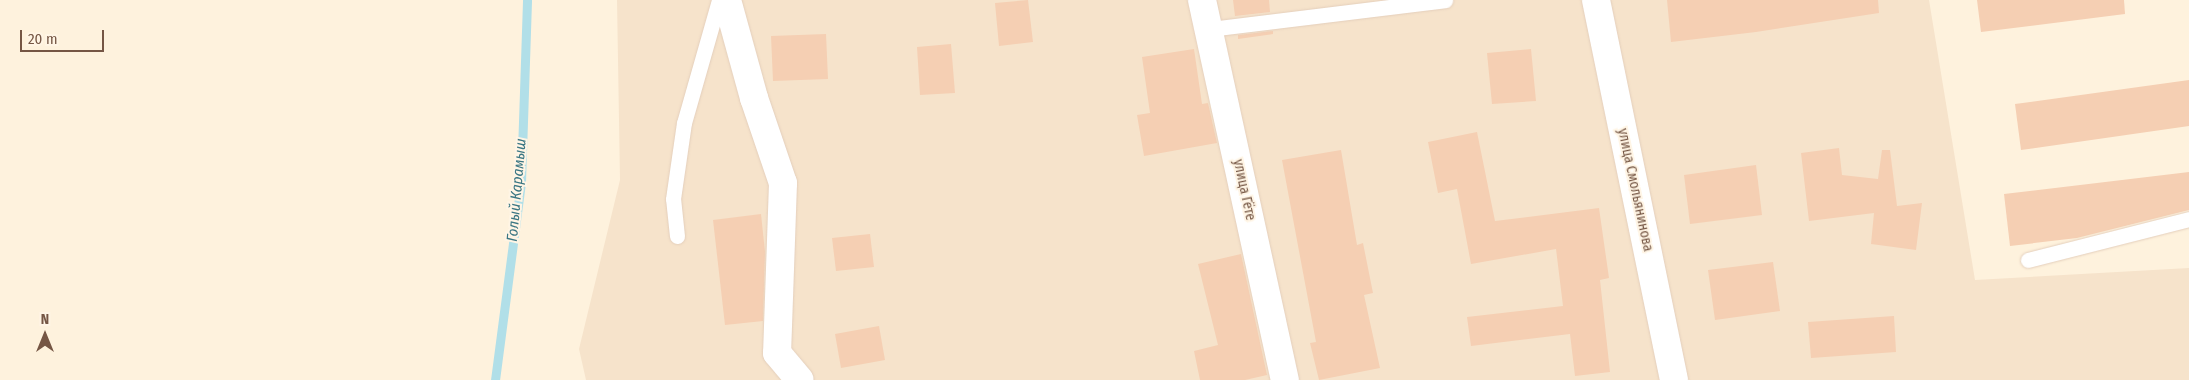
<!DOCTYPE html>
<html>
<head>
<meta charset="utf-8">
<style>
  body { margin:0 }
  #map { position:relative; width:2189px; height:380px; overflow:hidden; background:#fef2dd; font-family:"Fira Sans Condensed",sans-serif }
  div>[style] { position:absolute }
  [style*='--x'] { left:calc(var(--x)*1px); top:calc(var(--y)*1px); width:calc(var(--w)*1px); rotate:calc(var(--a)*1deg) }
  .residential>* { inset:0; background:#f6e3cb }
  .stream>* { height:9px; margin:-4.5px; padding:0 4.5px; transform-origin:4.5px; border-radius:4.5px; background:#b1dfe8 }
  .building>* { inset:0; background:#f5cfb3 }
  .roads { filter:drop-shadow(0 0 1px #e4cfbc) drop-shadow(0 0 1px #e4cfbc) }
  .service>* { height:15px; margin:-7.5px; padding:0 7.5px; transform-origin:7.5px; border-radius:7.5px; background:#fff }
  .minor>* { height:28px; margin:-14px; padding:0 14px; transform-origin:14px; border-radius:14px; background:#fff }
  span { translate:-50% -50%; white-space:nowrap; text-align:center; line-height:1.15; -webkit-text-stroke:4px #fff5e5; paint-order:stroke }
  .street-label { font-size:14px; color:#755644 }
  .water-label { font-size:15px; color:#3a7683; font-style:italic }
  .north { position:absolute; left:20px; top:310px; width:50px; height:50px; -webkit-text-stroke:4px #fff5e5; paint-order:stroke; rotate:0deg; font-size:14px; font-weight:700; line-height:20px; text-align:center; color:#755644 }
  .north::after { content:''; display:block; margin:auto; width:18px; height:22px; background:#755644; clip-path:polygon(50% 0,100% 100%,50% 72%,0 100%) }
  .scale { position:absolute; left:20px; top:30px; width:84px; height:22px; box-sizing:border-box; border:2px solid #755644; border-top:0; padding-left:6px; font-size:15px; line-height:18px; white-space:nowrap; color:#755644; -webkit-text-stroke:4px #fff5e5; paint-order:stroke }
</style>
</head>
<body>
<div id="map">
  <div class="residential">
    <i style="clip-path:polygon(617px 0,1929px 0,1975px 280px,2189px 268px,2189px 380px,586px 380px,579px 349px,620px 180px)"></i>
  </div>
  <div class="stream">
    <i style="--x:495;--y:380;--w:200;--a:-82.5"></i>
    <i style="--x:521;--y:182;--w:182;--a:-88.1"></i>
  </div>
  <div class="building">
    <i style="clip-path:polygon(1028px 0,1033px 42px,999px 46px,995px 3px)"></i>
    <i style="clip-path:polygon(1233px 0,1269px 0,1270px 12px,1235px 16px)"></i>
    <i style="clip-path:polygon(1667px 0,1878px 0,1879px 13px,1756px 32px,1671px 42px)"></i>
    <i style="clip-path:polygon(1977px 0,2124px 0,2125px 14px,1981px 32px)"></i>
    <i style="clip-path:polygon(1273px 31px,1273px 34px,1238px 39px,1238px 35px)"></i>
    <i style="clip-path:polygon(826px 34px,828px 79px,773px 81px,771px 36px)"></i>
    <i style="clip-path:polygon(951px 44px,955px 93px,920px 95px,917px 47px)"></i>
    <i style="clip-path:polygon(1194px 49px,1202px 104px,1208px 103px,1217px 143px,1144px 156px,1137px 115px,1150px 113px,1142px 57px)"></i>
    <i style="clip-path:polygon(1531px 49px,1536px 101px,1492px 104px,1487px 53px)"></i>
    <i style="clip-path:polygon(2189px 80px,2189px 126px,2021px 150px,2015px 104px)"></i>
    <i style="clip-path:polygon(1477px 132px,1495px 221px,1599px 208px,1609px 278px,1600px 280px,1610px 372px,1575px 376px,1570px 334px,1471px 346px,1467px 317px,1563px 306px,1556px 249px,1471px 264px,1457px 189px,1438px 193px,1428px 142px)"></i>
    <i style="clip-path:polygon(1839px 148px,1842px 175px,1878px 179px,1882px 150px,1890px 150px,1897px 206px,1922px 203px,1916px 250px,1871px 244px,1874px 213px,1809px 221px,1801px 153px)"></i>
    <i style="clip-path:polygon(1341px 150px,1357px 245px,1363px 243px,1373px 293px,1364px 295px,1380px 368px,1319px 380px,1310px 343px,1316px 342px,1282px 160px)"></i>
    <i style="clip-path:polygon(1756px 165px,1762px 215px,1690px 224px,1684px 175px)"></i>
    <i style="clip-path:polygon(2189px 172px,2189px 210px,2077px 238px,2010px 246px,2004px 194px)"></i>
    <i style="clip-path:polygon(761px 214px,765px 252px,763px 321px,725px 325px,713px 220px)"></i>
    <i style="clip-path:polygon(870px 234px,874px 267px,836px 271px,832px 238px)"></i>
    <i style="clip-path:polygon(1241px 254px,1267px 375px,1245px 380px,1200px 380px,1194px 351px,1218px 345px,1198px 264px)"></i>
    <i style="clip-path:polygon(1773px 262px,1780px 311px,1715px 320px,1708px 270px)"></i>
    <i style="clip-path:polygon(1894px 316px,1896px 352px,1811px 358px,1808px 322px)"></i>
    <i style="clip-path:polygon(879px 326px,885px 360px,841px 368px,835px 334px)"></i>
  </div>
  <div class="roads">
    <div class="service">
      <i style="--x:1210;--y:29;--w:237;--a:-7"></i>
      <i style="--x:677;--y:236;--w:37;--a:-96"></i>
      <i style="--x:673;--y:199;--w:77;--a:-81.8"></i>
      <i style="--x:684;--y:123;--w:128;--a:-74.1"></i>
      <i style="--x:2028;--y:260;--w:166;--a:-14.3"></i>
    </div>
    <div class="minor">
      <i style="--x:727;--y:0;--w:102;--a:74.6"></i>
      <i style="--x:754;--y:98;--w:90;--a:71.2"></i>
      <i style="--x:783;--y:183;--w:170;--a:92"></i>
      <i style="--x:777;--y:353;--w:35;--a:50"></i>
      <i style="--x:1202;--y:0;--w:389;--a:77.7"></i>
      <i style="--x:1596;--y:0;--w:388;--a:78.4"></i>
    </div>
  </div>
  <div class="street-label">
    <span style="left:1244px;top:190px;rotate:78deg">улица Гёте</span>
    <span style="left:1635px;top:190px;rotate:78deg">улица Смольянинова</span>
  </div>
  <div class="water-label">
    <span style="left:517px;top:190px;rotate:-85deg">Голый Карамыш</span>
  </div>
  <div class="north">N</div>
  <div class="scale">20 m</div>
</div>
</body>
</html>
